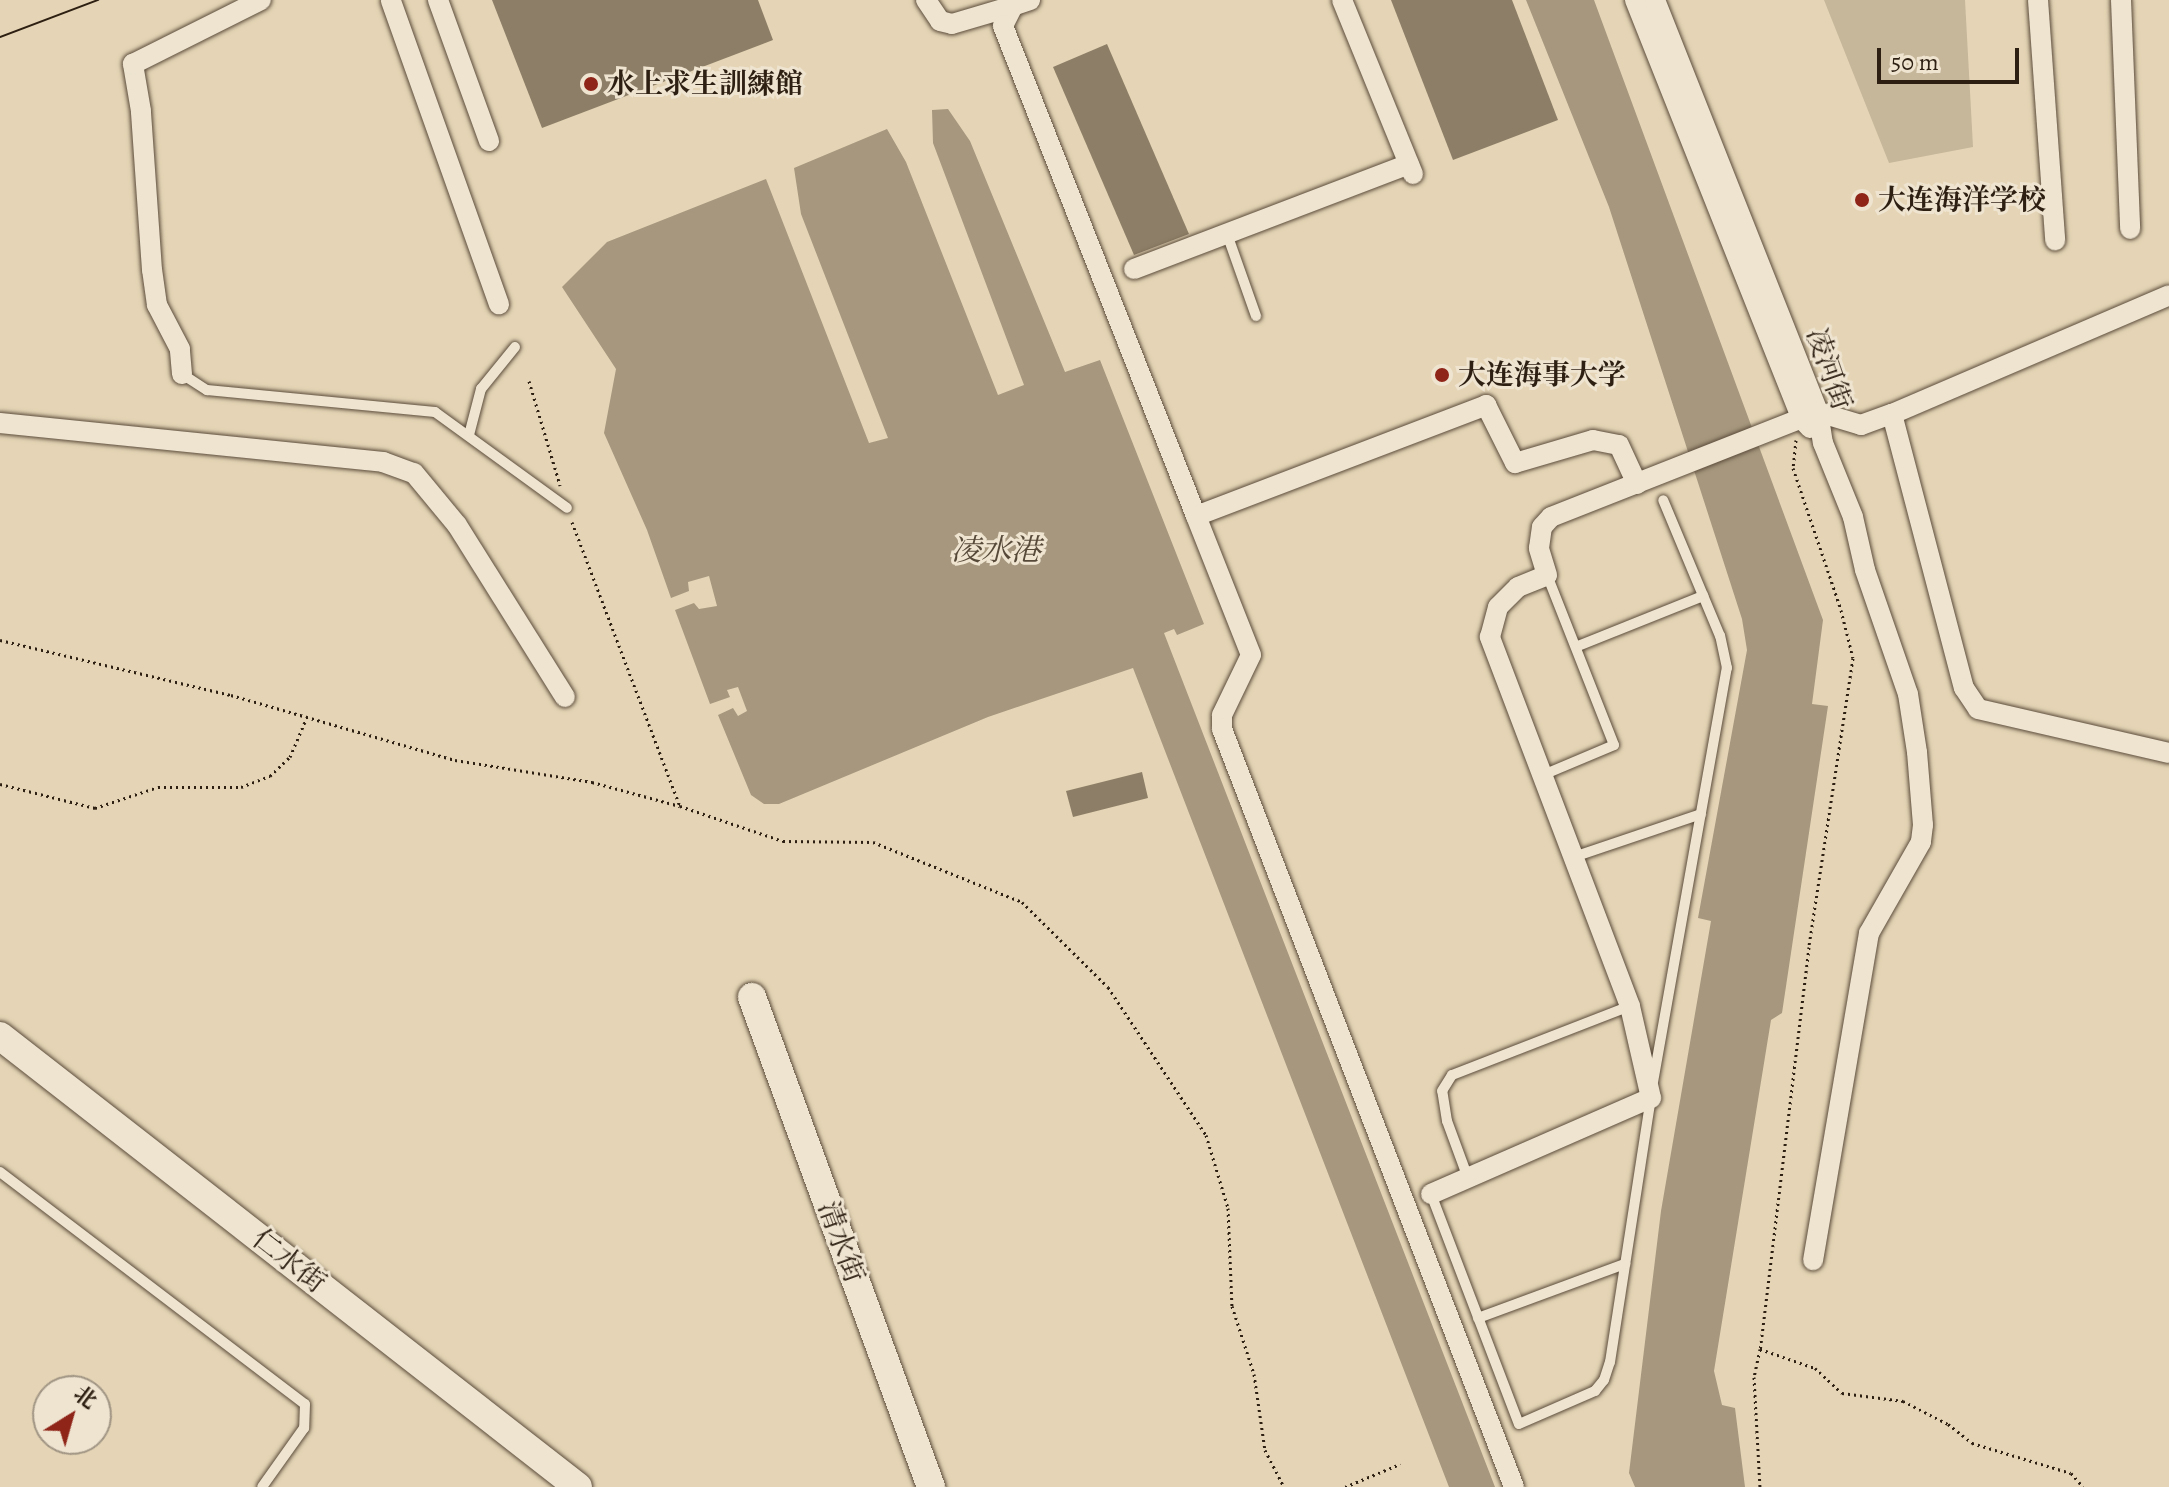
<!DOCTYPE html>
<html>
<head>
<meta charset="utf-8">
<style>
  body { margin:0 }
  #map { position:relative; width:2169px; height:1487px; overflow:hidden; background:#e5d5b6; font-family:Alegreya,"Noto Serif SC",serif }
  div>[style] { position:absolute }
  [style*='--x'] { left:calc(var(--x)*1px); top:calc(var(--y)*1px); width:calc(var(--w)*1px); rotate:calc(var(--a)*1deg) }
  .green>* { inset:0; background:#c6b69a }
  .water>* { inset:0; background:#a6977e }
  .building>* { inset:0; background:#8d7e67 }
  .path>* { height:3px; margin-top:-1.5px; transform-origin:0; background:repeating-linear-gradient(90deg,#2d1f12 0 2px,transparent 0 6px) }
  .roads { filter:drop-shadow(0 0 2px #5b4c3b) drop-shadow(0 0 2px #5b4c3b) }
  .lane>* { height:10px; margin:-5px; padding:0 5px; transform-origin:5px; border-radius:5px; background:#eee4d0 }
  .street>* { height:20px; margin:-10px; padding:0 10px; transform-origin:10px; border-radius:10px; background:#eee4d0 }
  .secondary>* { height:28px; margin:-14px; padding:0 14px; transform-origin:14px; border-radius:14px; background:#eee4d0 }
  .tram>* { height:2px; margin:-1px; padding:0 1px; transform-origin:1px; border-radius:1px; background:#2d1f12 }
  .dots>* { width:22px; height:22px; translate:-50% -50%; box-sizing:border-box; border:4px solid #eee4d0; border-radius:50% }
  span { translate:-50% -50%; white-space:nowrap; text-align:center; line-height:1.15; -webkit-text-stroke:6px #eee4d0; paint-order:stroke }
  .poi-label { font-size:28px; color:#2d1f12; font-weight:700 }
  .left { translate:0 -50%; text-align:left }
  .street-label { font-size:28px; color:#2d1f12 }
  .water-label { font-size:30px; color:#574938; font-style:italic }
  .north { position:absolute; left:32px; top:1375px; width:80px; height:80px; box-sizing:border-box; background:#eee4d0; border:2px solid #a19584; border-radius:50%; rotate:37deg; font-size:22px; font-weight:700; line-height:32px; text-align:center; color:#2d1f12 }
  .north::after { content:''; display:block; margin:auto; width:28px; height:36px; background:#8f2418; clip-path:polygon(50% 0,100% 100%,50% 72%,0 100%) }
  .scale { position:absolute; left:1877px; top:48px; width:142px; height:36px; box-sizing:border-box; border:4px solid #2d1f12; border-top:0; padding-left:10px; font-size:24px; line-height:28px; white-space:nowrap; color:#2d1f12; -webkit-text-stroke:6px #eee4d0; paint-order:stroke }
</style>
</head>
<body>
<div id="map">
  <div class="green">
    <i style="clip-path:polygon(1824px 0,1965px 0,1973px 147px,1889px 163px)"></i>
  </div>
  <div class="water">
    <i style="clip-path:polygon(1526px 0,1594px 0,1823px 620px,1812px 704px,1828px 706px,1782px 1013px,1771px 1020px,1714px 1371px,1722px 1405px,1735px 1408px,1745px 1487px,1635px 1487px,1629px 1473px,1661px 1211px,1711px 921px,1698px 918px,1747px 650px,1742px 619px,1609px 207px)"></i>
    <i style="clip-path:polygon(948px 109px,970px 141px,1065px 372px,1100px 360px,1204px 624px,1177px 635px,1174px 629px,1164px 633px,1495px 1487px,1449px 1487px,1133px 668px,988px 717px,779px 804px,764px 804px,751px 795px,718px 715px,733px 708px,738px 716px,747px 711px,738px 687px,727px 690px,730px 697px,710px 704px,675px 610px,694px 603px,699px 609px,717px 606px,709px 576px,688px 582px,689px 591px,671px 598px,647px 530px,604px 433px,616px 369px,562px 287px,607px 242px,766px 179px,869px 443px,888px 438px,801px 214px,794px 168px,887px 129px,906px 162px,998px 395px,1024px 385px,933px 143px,932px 110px)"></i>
  </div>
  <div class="building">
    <i style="clip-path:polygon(492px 0,758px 0,773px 40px,542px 128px)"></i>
    <i style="clip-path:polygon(1391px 0,1512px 0,1558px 120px,1453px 160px)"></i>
    <i style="clip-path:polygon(1107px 44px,1189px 234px,1134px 255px,1053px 67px)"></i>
    <i style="clip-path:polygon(1142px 772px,1148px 798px,1073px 817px,1066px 791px)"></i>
  </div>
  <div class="path">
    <i style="--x:529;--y:381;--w:109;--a:73.4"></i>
    <i style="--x:1796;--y:440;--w:28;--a:96"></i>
    <i style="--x:1793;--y:468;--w:150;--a:71.3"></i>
    <i style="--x:1841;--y:610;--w:49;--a:76"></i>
    <i style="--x:1853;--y:658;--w:292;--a:98.7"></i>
    <i style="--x:1809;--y:947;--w:405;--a:96.9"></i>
    <i style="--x:1760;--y:1349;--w:58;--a:19.1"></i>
    <i style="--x:1815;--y:1368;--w:37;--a:43"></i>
    <i style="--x:1842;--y:1393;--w:62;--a:7.5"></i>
    <i style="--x:1903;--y:1401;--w:51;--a:27.1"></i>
    <i style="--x:1948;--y:1424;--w:31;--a:38"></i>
    <i style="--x:1972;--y:1443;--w:103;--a:16.9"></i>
    <i style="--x:2071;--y:1473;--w:18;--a:49"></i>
    <i style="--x:572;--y:522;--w:304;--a:69.2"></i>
    <i style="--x:0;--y:640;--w:237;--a:13.4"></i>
    <i style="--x:231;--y:695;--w:233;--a:16.2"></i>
    <i style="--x:455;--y:760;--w:139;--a:9.1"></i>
    <i style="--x:592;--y:782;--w:91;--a:15.3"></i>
    <i style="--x:680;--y:806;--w:109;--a:18.8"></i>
    <i style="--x:783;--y:841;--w:90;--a:0.6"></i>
    <i style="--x:873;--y:842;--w:161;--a:21.9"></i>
    <i style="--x:1022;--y:902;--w:121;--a:44.7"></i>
    <i style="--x:1108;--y:987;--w:178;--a:56.5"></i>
    <i style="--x:1206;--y:1135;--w:76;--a:73.2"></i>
    <i style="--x:1228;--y:1208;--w:98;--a:87.7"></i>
    <i style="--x:1232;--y:1306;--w:71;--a:72.1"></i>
    <i style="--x:1254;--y:1374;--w:77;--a:81.8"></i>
    <i style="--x:1265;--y:1450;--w:42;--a:62.8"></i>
    <i style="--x:0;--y:784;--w:98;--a:14.2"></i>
    <i style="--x:95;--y:808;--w:66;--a:-18.4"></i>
    <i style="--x:158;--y:787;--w:83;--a:0"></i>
    <i style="--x:241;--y:787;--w:31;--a:-21"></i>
    <i style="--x:270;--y:776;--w:28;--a:-44"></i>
    <i style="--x:290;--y:757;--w:43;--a:-67"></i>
    <i style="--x:1760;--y:1349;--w:29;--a:102"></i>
    <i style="--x:1754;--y:1377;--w:110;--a:86.9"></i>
    <i style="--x:1345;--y:1487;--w:60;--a:-22.7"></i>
  </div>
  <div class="roads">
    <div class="lane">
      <i style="--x:1227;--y:234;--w:87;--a:70.5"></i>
      <i style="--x:182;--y:374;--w:30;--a:33"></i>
      <i style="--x:207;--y:390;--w:229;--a:5.5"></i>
      <i style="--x:435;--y:412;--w:163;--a:36"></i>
      <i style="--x:469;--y:435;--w:48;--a:-75.4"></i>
      <i style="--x:481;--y:389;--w:54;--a:-51"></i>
      <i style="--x:1578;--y:646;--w:135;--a:-21.8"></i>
      <i style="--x:1543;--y:775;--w:77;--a:-22.9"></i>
      <i style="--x:1614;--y:745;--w:183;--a:-111.5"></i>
      <i style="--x:1574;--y:857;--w:134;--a:-18.7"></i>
      <i style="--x:1653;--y:1082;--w:421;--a:-79.9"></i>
      <i style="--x:1727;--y:668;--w:33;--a:-102"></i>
      <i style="--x:1720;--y:636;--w:147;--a:-112.7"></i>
      <i style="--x:0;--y:1172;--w:383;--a:37.3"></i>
      <i style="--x:305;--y:1404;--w:24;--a:92"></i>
      <i style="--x:304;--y:1428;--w:72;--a:125.4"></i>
      <i style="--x:1468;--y:1178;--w:61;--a:-110.2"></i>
      <i style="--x:1447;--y:1121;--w:30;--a:-99"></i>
      <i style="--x:1442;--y:1091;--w:19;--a:-58"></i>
      <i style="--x:1452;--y:1075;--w:191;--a:-21.2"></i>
      <i style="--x:1431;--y:1194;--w:246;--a:69.1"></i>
      <i style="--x:1519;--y:1424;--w:83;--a:-23.5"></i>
      <i style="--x:1595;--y:1391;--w:14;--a:-51"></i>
      <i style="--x:1604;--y:1380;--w:19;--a:-72"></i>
      <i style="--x:1610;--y:1362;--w:267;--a:-81.2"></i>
      <i style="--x:1478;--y:1318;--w:157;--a:-20.2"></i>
    </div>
    <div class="street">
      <i style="--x:438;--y:0;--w:150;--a:70.1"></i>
      <i style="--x:926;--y:0;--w:25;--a:56"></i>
      <i style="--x:940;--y:21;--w:12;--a:14"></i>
      <i style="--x:952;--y:24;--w:64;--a:-16.4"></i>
      <i style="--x:1030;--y:0;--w:18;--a:161"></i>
      <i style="--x:1013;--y:6;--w:22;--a:117"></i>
      <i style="--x:1003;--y:26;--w:527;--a:68.5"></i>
      <i style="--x:1196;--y:516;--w:311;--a:-20.9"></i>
      <i style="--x:1486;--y:405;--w:65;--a:63.4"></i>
      <i style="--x:1515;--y:463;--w:81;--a:-16.4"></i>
      <i style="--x:1593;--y:440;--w:26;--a:11"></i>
      <i style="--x:1619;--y:445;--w:43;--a:65.2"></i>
      <i style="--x:1342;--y:0;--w:188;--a:67.8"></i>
      <i style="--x:1635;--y:0;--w:451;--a:68.3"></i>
      <i style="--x:1802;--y:419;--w:12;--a:48"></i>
      <i style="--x:1655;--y:0;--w:443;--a:68.4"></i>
      <i style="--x:1818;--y:412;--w:31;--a:81"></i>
      <i style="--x:1823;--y:443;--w:80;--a:67.9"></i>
      <i style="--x:1853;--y:517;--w:54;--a:77.2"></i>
      <i style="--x:1865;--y:570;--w:131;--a:70.9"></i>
      <i style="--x:1908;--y:694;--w:59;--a:81.2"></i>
      <i style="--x:1917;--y:752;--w:73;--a:85.3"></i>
      <i style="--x:1923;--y:825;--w:17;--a:97"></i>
      <i style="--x:1921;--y:842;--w:105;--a:119.7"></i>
      <i style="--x:1869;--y:933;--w:332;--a:99.7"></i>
      <i style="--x:2038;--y:0;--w:241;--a:85.9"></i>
      <i style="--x:2121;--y:0;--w:229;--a:87.7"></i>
      <i style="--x:391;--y:1;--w:322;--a:70.4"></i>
      <i style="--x:1134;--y:269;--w:294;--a:-20.9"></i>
      <i style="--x:182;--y:374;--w:25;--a:-95"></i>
      <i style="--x:180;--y:349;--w:50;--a:-117.6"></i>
      <i style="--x:157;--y:305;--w:35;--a:-98"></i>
      <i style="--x:152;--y:270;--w:159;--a:-94"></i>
      <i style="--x:141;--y:111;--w:48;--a:-99.7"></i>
      <i style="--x:133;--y:64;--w:143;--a:-26.6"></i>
      <i style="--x:1892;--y:414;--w:283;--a:75.3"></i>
      <i style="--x:1964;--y:688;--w:25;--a:56"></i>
      <i style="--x:1978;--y:709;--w:196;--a:13"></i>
      <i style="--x:0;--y:423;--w:385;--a:5.8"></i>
      <i style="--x:383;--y:462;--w:33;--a:20"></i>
      <i style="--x:414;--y:473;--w:67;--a:50.4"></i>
      <i style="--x:457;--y:525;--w:203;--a:57.9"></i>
      <i style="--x:1196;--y:516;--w:149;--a:68.4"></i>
      <i style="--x:1251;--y:655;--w:67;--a:115.8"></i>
      <i style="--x:1222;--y:715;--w:14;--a:90"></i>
      <i style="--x:1222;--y:729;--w:812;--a:68.93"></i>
      <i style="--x:1431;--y:1194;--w:240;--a:-23.6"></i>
      <i style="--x:1651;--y:1098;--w:94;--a:-102.9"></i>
      <i style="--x:1630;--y:1006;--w:395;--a:-110.8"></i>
      <i style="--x:1490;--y:637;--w:31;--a:-75"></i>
      <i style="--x:1498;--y:607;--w:28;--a:-45"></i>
      <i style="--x:1518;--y:587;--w:31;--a:-22"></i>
      <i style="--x:1547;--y:575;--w:28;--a:-107"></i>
      <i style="--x:1539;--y:548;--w:21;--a:-82"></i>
      <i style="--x:1542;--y:527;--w:13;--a:-48"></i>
      <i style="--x:1551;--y:517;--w:287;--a:-21.5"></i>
      <i style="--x:1818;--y:412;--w:45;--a:16.8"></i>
      <i style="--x:1861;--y:425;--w:33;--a:-20"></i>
      <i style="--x:1892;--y:414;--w:301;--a:-23.2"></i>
    </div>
    <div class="secondary">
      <i style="--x:752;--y:997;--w:522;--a:69.93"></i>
      <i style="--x:0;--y:1036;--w:733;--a:37.96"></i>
    </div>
  </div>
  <div class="tram">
    <i style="--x:0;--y:37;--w:105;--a:-20.7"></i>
  </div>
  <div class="dots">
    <i style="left:591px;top:84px;background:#8f2418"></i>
    <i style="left:1862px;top:200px;background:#8f2418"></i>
    <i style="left:1442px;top:375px;background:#8f2418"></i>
  </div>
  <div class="poi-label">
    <span class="left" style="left:607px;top:84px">水上求生訓練館</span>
    <span class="left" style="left:1878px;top:200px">大连海洋学校</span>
    <span class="left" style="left:1458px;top:375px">大连海事大学</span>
  </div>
  <div class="street-label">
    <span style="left:1829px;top:369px;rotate:71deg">凌河街</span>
    <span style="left:841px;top:1242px;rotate:70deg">清水街</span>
    <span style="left:289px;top:1261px;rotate:38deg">仁水街</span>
  </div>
  <div class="water-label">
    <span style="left:996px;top:550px">凌水港</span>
  </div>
  <div class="north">北</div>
  <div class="scale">50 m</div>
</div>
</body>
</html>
